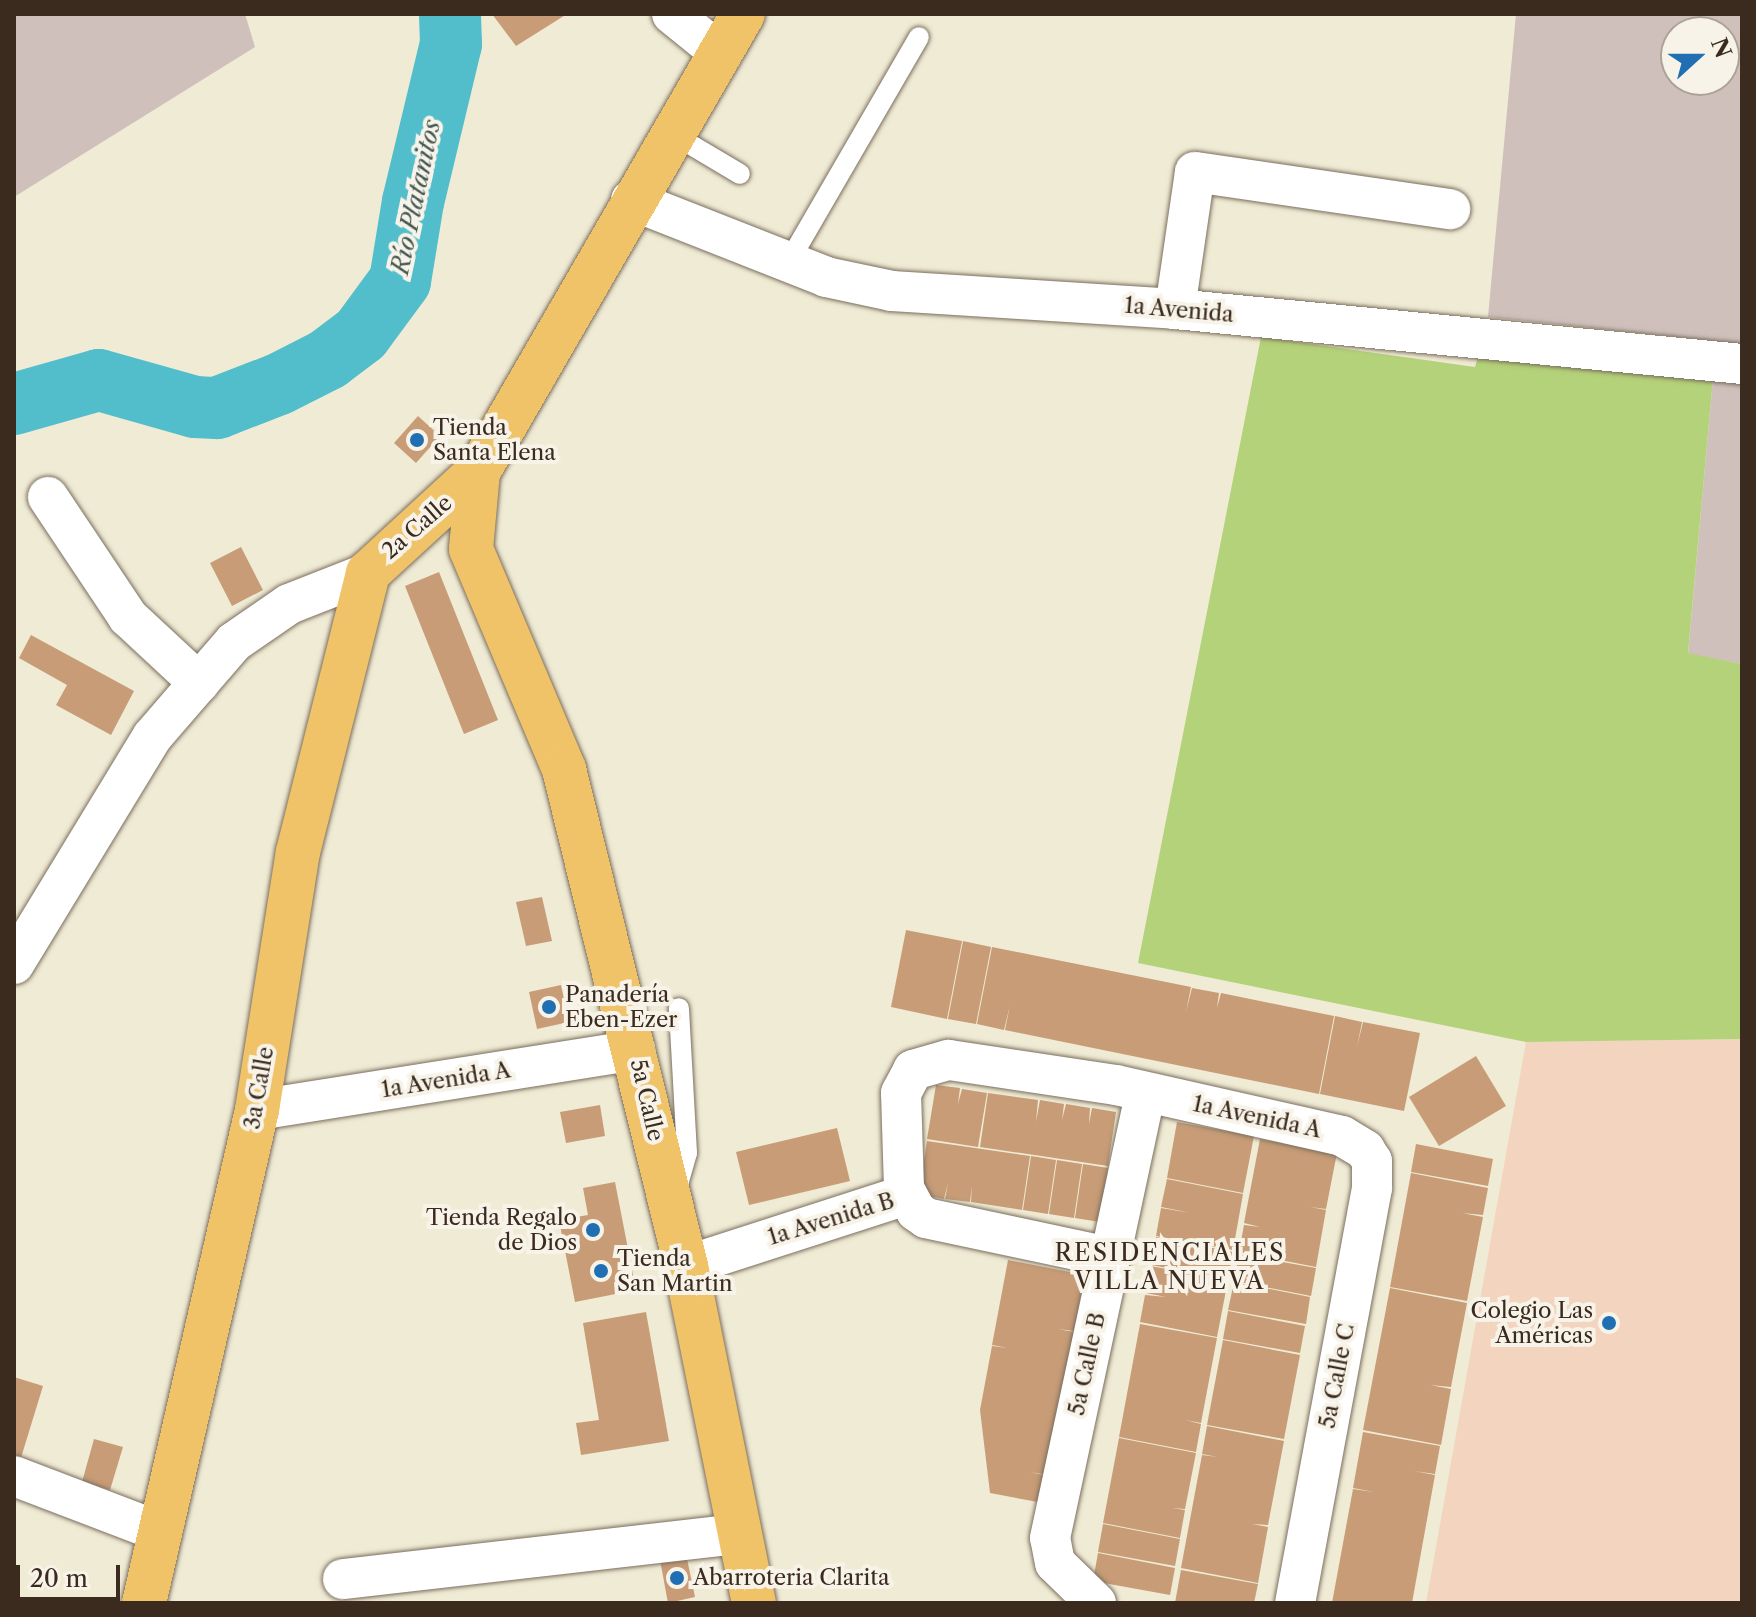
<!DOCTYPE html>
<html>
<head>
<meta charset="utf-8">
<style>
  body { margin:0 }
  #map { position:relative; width:1756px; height:1617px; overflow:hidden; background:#f0ebd5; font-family:"Libre Caslon Text",serif }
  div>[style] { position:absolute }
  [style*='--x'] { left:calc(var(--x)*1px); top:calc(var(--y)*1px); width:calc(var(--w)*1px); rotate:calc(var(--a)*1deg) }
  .built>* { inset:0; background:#f3d4bf }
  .industrial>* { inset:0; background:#cfc0bb }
  .green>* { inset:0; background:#b4d279 }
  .river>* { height:62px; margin:-31px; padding:0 31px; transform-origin:31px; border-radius:31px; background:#52becb }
  .building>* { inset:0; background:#c79c77 }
  .roads { filter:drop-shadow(0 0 2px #7a6e5e) drop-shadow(0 0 2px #7a6e5e) }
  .lane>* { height:20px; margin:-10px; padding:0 10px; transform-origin:10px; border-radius:10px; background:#fff }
  .street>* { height:40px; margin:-20px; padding:0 20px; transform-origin:20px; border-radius:20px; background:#fff }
  .primary>* { height:44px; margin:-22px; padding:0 22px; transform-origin:22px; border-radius:22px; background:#f0c369 }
  .dots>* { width:22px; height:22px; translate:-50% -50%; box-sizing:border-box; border:4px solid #f7f3e8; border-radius:50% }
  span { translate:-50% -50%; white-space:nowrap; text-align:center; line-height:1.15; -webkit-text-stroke:8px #f7f3e8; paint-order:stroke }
  .street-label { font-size:22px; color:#3b2a1e }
  .poi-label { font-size:22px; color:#3b2a1e }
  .left { translate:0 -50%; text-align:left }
  .right { translate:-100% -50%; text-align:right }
  .water-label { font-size:24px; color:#425652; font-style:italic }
  .neighbourhood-label { font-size:24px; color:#3b2a1e; letter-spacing:2px }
  .frame { position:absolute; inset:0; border:16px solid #3b2a1e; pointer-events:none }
  .north { position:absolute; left:1660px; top:16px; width:80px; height:80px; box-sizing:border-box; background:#f7f3e8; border:2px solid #aca397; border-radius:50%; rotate:69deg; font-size:22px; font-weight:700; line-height:32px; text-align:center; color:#3b2a1e }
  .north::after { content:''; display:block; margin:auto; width:28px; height:36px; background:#1f6fb2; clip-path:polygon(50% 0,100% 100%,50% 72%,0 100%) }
  .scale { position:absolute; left:16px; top:1565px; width:104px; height:36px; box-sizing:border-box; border:4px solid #3b2a1e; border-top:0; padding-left:10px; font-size:24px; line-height:28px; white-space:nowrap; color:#3b2a1e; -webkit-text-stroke:6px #f7f3e8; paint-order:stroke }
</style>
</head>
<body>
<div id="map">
  <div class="built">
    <i style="clip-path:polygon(1742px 1039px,1742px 1603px,1426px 1603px,1526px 1042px)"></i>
  </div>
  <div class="industrial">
    <i style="clip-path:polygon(14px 14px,245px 14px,255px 47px,14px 197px)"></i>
    <i style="clip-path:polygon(evenodd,1516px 14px,1742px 14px,1742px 344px,1488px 317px,1516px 14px,1676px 32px,1724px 32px,1724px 80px,1676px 80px,1676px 32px)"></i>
    <i style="clip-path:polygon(1713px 378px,1742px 381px,1742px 664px,1688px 654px)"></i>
  </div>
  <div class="green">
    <i style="clip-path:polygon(1261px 337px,1475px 367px,1479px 353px,1713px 378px,1688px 653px,1742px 664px,1742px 1039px,1526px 1042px,1138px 963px)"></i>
  </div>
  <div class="river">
    <i style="--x:14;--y:404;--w:88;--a:-15.8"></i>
    <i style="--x:99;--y:380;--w:100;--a:15.7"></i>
    <i style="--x:195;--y:407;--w:22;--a:3"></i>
    <i style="--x:217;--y:408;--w:66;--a:-21.2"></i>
    <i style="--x:279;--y:384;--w:55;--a:-27"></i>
    <i style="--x:328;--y:359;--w:41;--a:-37.1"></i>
    <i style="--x:361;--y:334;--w:66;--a:-53.7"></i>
    <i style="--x:400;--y:281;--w:80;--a:-80.7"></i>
    <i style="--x:413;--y:202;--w:163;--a:-76.5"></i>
    <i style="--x:451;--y:44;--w:30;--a:-92"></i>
  </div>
  <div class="building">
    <i style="clip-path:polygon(492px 14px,567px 14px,516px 46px)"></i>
    <i style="clip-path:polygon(418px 416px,440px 436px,416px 463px,394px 443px)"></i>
    <i style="clip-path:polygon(241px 547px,263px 590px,232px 606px,210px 563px)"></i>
    <i style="clip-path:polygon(439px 572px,498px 720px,464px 734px,405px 586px)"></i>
    <i style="clip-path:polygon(31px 635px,134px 691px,111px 735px,56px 705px,67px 685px,19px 658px)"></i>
    <i style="clip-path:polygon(542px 897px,552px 941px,526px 946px,516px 902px)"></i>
    <i style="clip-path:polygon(906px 930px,962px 941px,947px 1019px,891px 1007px)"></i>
    <i style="clip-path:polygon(963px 941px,991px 947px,976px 1024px,948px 1019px)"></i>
    <i style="clip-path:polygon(992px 947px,1191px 987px,1186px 1012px,1192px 988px,1219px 993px,1217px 1008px,1221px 993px,1334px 1016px,1319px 1094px,1005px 1030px,1010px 1005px,1004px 1030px,977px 1024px)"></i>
    <i style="clip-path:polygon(561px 985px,569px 1022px,537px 1029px,529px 992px)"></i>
    <i style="clip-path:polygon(1335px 1016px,1362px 1022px,1357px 1047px,1363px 1022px,1420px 1033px,1404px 1111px,1320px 1094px)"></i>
    <i style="clip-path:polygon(1476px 1056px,1506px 1106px,1439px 1146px,1409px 1097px)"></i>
    <i style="clip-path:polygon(936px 1085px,960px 1088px,958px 1104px,962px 1089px,987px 1093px,978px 1147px,927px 1139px)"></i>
    <i style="clip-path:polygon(988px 1093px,1038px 1100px,1036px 1122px,1040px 1100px,1064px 1104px,1062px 1120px,1066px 1104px,1090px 1108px,1089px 1124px,1092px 1108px,1116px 1112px,1108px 1166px,980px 1147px)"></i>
    <i style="clip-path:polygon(600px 1105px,605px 1136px,566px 1143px,560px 1112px)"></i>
    <i style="clip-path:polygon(1177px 1122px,1254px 1136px,1243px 1193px,1167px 1178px)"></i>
    <i style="clip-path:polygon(837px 1128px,850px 1181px,749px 1205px,736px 1152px)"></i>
    <i style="clip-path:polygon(1260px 1139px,1337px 1153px,1326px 1209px,1310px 1207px,1326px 1210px,1316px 1267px,1239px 1252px,1244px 1225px,1260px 1227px,1244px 1223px)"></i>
    <i style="clip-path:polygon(927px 1141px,1030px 1156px,1022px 1210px,971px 1202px,972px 1186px,970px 1202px,945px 1199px,948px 1183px,944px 1199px,919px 1194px)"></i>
    <i style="clip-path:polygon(1416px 1144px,1493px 1159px,1488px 1186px,1411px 1172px)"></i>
    <i style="clip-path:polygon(1031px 1156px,1056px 1160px,1048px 1214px,1023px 1210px)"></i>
    <i style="clip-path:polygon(1057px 1160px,1082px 1164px,1074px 1218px,1049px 1214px)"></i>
    <i style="clip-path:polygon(1083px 1164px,1108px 1168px,1100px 1222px,1075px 1218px)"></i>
    <i style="clip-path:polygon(1411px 1173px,1488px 1188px,1483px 1215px,1462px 1213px,1483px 1217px,1467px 1301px,1390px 1287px)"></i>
    <i style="clip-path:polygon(1167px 1179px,1243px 1194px,1233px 1250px,1156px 1236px,1161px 1208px,1191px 1213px,1161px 1207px)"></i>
    <i style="clip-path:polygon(615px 1182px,636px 1290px,575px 1302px,559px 1220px,588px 1215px,583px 1188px)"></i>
    <i style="clip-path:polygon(1156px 1237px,1233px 1252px,1228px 1279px,1151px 1265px)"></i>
    <i style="clip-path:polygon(1239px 1254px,1316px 1268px,1311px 1296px,1234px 1281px)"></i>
    <i style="clip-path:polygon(1008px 1260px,1085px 1275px,1074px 1331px,1058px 1329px,1074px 1332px,1048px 1475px,1030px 1472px,1048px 1476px,1043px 1503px,990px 1493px,980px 1410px,992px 1346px,1008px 1348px,992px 1345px)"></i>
    <i style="clip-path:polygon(1150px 1266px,1228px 1280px,1217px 1337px,1140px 1322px,1145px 1295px,1166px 1297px,1146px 1293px)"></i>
    <i style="clip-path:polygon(1234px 1282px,1310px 1297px,1306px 1324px,1228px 1310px)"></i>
    <i style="clip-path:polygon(1390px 1288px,1467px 1303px,1451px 1387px,1430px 1385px,1451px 1389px,1441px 1445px,1363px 1430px)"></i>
    <i style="clip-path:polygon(1228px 1311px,1305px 1326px,1300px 1353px,1223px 1339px)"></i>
    <i style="clip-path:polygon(646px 1312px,669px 1441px,581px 1455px,576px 1423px,599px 1420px,583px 1323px)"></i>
    <i style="clip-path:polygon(1140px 1324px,1217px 1338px,1201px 1423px,1185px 1420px,1201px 1424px,1196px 1452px,1119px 1437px)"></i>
    <i style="clip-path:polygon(1223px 1340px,1300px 1355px,1284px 1439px,1207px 1425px)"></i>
    <i style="clip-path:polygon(14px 1377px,43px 1386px,20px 1461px,14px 1459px)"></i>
    <i style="clip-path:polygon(1207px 1426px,1284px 1441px,1268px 1525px,1252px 1524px,1268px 1527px,1258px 1583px,1181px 1568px,1202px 1455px,1218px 1457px,1202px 1454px)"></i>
    <i style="clip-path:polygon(1363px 1432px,1440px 1446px,1435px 1474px,1414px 1471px,1435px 1475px,1412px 1603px,1332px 1603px,1353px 1489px,1374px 1492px,1353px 1488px)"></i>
    <i style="clip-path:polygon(1119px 1438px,1196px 1453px,1185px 1509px,1172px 1508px,1185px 1510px,1180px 1538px,1103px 1523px)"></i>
    <i style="clip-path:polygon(94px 1439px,123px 1447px,110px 1490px,82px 1482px)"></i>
    <i style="clip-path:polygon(1103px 1524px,1180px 1539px,1175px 1566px,1098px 1552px)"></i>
    <i style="clip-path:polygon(1098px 1553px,1175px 1568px,1170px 1595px,1093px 1581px)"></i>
    <i style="clip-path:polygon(686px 1554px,695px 1597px,668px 1603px,660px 1560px)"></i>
    <i style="clip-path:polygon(1181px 1570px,1258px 1584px,1254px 1603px,1175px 1603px)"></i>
  </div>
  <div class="roads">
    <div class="lane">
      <i style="--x:671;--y:133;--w:80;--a:30.7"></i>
      <i style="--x:788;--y:263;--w:261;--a:-59.9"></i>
      <i style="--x:675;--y:1195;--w:44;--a:-74.1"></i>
      <i style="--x:687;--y:1153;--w:145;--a:-93.2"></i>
    </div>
    <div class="street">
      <i style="--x:672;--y:14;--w:60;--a:39"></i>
      <i style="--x:631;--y:200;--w:210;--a:21.5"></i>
      <i style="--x:826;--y:277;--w:67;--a:12"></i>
      <i style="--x:892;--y:291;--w:284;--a:3.6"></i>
      <i style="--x:1175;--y:309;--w:570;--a:5.54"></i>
      <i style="--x:1175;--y:309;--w:138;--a:-81.7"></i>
      <i style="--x:1195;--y:172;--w:258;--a:8.3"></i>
      <i style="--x:48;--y:497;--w:144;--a:56.3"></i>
      <i style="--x:128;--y:617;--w:97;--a:42.9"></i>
      <i style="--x:14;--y:964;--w:266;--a:-58.7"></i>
      <i style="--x:152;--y:737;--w:125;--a:-49.2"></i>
      <i style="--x:234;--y:642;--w:67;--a:-34.6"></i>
      <i style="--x:289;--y:604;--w:85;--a:-21.4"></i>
      <i style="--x:257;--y:1110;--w:383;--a:-9"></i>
      <i style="--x:1109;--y:1257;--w:187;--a:-168"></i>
      <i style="--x:926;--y:1218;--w:12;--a:-145"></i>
      <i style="--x:916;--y:1211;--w:26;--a:-118"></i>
      <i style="--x:904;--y:1188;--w:95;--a:-91.8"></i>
      <i style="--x:901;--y:1093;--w:26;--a:-62"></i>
      <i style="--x:913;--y:1070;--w:37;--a:-16"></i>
      <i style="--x:949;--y:1060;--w:169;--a:8.5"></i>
      <i style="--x:1116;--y:1085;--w:232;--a:12.7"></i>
      <i style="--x:1342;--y:1136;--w:27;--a:31"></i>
      <i style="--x:1365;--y:1150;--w:13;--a:58"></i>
      <i style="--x:1372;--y:1161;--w:27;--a:90"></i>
      <i style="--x:1372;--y:1188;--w:422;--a:100.5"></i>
      <i style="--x:686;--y:1266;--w:231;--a:-17.9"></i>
      <i style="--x:14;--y:1476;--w:154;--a:20.9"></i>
      <i style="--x:343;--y:1579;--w:400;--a:-6.5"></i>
      <i style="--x:1096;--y:1603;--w:57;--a:-135.7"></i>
      <i style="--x:1055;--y:1563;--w:25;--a:-101"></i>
      <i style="--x:1050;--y:1538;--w:455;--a:-77.9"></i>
    </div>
    <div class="primary">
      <i style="--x:478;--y:472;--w:77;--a:95.2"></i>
      <i style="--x:471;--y:549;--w:239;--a:67.1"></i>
      <i style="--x:564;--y:769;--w:512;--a:76.21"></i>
      <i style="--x:686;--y:1266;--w:344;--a:78.6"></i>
      <i style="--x:144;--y:1603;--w:506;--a:-77.09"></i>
      <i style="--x:257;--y:1110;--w:261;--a:-81"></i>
      <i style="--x:298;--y:852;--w:288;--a:-75.9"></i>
      <i style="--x:368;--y:573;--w:149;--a:-42.6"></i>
      <i style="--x:478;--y:472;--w:529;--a:-59.95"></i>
    </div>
  </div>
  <div class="dots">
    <i style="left:417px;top:440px;background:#1f6fb2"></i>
    <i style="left:549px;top:1007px;background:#1f6fb2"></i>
    <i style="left:593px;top:1230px;background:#1f6fb2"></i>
    <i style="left:601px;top:1271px;background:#1f6fb2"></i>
    <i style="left:1609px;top:1323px;background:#1f6fb2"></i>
    <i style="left:677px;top:1578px;background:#1f6fb2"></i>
  </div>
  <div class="street-label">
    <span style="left:1179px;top:310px;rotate:5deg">1a Avenida</span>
    <span style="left:417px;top:527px;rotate:-41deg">2a Calle</span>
    <span style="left:446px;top:1080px;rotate:-9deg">1a Avenida A</span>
    <span style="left:259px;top:1088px;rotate:-80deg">3a Calle</span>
    <span style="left:647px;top:1100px;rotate:77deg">5a Calle</span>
    <span style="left:1257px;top:1117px;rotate:12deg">1a Avenida A</span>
    <span style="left:831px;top:1219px;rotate:-17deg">1a Avenida B</span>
    <span style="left:1087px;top:1364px;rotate:-78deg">5a Calle B</span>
    <span style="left:1337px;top:1376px;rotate:-79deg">5a Calle C</span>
  </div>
  <div class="poi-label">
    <span class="left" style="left:433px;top:440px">Tienda<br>Santa Elena</span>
    <span class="left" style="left:565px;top:1007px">Panadería<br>Eben-Ezer</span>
    <span class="right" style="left:577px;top:1230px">Tienda Regalo<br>de Dios</span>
    <span class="left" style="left:617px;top:1271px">Tienda<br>San Martin</span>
    <span class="right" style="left:1593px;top:1323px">Colegio Las<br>Américas</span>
    <span class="left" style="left:693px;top:1578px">Abarroteria Clarita</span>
  </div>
  <div class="water-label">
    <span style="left:416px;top:197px;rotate:-78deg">Río Platanitos</span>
  </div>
  <div class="neighbourhood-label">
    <span style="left:1170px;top:1267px">RESIDENCIALES<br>VILLA NUEVA</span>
  </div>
  <div class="frame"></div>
  <div class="north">N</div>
  <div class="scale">20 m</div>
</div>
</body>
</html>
